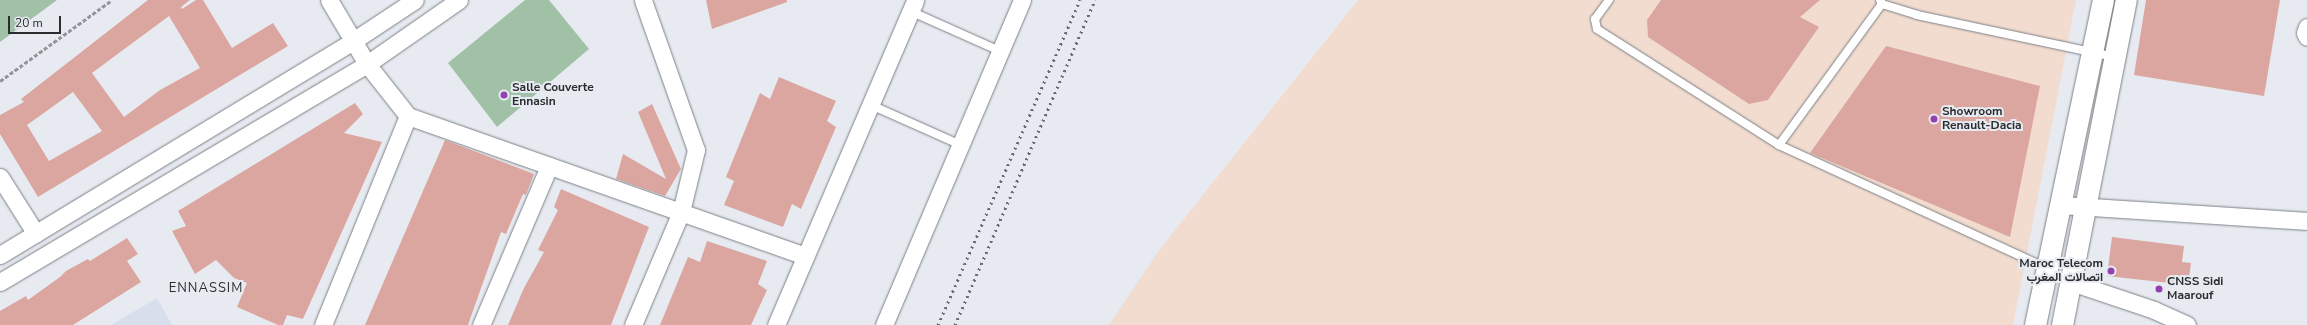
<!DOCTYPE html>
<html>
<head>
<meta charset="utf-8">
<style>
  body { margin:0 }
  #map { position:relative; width:2307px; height:325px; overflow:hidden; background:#e7ebf1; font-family:"Nunito Sans",Vazirmatn,sans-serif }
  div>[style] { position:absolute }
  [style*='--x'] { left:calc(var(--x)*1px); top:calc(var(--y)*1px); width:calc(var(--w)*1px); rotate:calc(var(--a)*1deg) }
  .industrial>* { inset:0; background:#f2dccf }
  .built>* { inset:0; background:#d7dfec }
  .green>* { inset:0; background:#a1c1a7 }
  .building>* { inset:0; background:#dba6a0 }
  .path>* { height:2.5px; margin-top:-1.25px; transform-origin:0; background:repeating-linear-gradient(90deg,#929599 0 4px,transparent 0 6px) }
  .roads { filter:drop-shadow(0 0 1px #7c8086) drop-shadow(0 0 1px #7c8086) }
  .service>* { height:8px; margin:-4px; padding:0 4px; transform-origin:4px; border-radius:4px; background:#fff }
  .minor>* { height:17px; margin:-8.5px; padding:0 8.5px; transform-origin:8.5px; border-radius:8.5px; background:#fff }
  .tertiary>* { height:21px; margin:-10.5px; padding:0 10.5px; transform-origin:10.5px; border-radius:10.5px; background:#fff }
  .rail>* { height:3px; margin-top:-1.5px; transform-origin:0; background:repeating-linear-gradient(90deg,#696c6f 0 2px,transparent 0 6px) }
  .dots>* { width:11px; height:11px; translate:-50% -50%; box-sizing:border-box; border:2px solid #e7ebf1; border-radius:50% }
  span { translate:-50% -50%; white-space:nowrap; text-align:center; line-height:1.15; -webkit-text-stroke:4px #e7ebf1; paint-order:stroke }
  .poi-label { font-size:12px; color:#2a2c2e; font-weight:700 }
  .left { translate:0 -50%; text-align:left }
  .right { translate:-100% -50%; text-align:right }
  .neighbourhood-label { font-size:13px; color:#2a2c2e; letter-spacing:1px }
  .scale { position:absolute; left:8px; top:16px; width:53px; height:18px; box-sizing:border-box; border:2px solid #2a2c2e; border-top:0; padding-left:5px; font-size:12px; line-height:14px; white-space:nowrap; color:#2a2c2e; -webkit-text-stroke:3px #e7ebf1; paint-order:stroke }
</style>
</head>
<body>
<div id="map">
  <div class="industrial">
    <i style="clip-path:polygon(1358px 0,2076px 0,2013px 325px,1109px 325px,1160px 249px)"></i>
  </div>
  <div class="built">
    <i style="clip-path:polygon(157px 298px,172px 325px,111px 325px)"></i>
  </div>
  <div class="green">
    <i style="clip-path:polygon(0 0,57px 0,0 42px)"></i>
    <i style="clip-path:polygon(525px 0,549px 0,589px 49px,497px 127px,448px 63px)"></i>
  </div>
  <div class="building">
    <i style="clip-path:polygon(evenodd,148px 0,190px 0,181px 7px,182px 9px,196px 0,203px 0,232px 48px,273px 23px,288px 46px,38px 197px,0 134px,0 115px,24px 102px,21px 99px,148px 0,169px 16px,200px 68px,160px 90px,124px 117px,92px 73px,169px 16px,148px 0,73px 92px,102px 131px,49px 161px,27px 125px,73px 92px)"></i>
    <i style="clip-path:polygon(706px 0,787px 0,787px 2px,712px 29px)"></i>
    <i style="clip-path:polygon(1661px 0,1820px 0,1800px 17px,1819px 27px,1768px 100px,1749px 104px,1648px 37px,1647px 20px)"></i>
    <i style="clip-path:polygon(2146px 0,2280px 0,2264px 96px,2134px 75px)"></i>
    <i style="clip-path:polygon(1886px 46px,2040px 86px,2010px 237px,1810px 153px)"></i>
    <i style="clip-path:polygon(779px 77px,836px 101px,827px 121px,836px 127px,801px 209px,792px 204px,783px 227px,724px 205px,734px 181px,726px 177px,760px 93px,770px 99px)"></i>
    <i style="clip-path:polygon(355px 103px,363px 114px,344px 133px,382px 142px,303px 319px,287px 315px,283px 325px,278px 325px,237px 307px,247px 283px,234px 278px,216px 260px,195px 274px,172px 231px,186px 226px,178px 211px)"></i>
    <i style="clip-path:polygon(652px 104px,681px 169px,665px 196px,616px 179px,623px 154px,666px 179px,638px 112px)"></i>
    <i style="clip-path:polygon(445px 140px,534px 174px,526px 195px,523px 194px,506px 234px,501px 232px,468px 325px,365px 325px)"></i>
    <i style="clip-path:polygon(561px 189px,649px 227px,611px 325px,508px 325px,524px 288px,544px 252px,538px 250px,558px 210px,554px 207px)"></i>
    <i style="clip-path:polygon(2112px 237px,2184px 246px,2182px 262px,2191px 263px,2188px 285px,2107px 276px)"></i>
    <i style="clip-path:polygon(127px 238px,138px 254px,127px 261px,141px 282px,73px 325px,0 325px,0 311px,26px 296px,28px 300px,60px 277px,66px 271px,88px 259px,90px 261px)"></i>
    <i style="clip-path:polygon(707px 241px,767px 261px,758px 284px,767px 290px,751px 325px,660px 325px,688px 257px,700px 262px)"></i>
  </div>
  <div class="path">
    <i style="--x:0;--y:81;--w:138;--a:-35.9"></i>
  </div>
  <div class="roads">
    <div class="service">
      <i style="--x:1609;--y:0;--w:24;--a:126"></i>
      <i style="--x:1595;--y:19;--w:10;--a:79"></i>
      <i style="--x:1597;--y:29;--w:216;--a:32.5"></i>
      <i style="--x:1779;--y:145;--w:295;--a:24.7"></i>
      <i style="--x:1882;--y:4;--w:37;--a:17"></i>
      <i style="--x:1917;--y:15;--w:202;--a:12"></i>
      <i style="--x:910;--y:11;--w:98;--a:24"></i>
      <i style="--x:871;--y:105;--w:98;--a:24"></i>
      <i style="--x:1779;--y:145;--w:175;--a:-53.9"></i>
      <i style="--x:1882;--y:4;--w:4;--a:-117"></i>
    </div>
    <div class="minor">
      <i style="--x:2307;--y:27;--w:6;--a:108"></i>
      <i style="--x:2305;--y:33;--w:4;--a:63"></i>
      <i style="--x:408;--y:116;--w:421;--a:19.4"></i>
      <i style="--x:0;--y:177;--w:67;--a:57.7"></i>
      <i style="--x:2061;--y:205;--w:247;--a:3.7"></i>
      <i style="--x:0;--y:255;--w:413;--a:-31.2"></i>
      <i style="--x:353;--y:41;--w:74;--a:-33.5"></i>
      <i style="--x:0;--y:282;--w:427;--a:-30.7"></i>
      <i style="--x:367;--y:64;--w:112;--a:-34.8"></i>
      <i style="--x:2071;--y:282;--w:88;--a:18.6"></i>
      <i style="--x:2154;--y:310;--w:36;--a:24"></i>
      <i style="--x:323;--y:325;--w:226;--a:-67.9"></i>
      <i style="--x:408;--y:116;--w:66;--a:-128.3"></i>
      <i style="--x:367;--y:64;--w:74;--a:-120.7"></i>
      <i style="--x:481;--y:325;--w:173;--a:-66.8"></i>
      <i style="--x:633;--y:325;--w:123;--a:-67"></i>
      <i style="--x:681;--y:212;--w:64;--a:-76.4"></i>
      <i style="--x:696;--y:150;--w:159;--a:-109.5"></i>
      <i style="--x:776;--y:325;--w:353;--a:-66.8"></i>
      <i style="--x:884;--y:325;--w:353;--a:-67"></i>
    </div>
    <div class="tertiary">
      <i style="--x:2035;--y:325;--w:332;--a:-78.2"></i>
      <i style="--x:2062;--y:325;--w:331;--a:-78.9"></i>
    </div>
  </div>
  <div class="rail">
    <i style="--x:938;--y:325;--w:355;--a:-66.4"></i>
    <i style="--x:955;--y:325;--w:354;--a:-66.7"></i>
  </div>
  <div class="dots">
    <i style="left:504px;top:95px;background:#9341b0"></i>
    <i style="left:1934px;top:119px;background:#9341b0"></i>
    <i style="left:2111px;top:271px;background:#9341b0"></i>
    <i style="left:2159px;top:289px;background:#9341b0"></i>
  </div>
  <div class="poi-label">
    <span class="left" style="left:512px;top:95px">Salle Couverte<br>Ennasin</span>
    <span class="left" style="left:1942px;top:119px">Showroom<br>Renault-Dacia</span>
    <span class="right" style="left:2103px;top:271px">Maroc Telecom<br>اتصالات المغرب</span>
    <span class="left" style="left:2167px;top:289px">CNSS Sidi<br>Maarouf</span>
  </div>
  <div class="neighbourhood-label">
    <span style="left:206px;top:288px">ENNASSIM</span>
  </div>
  <div class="scale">20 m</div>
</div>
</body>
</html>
